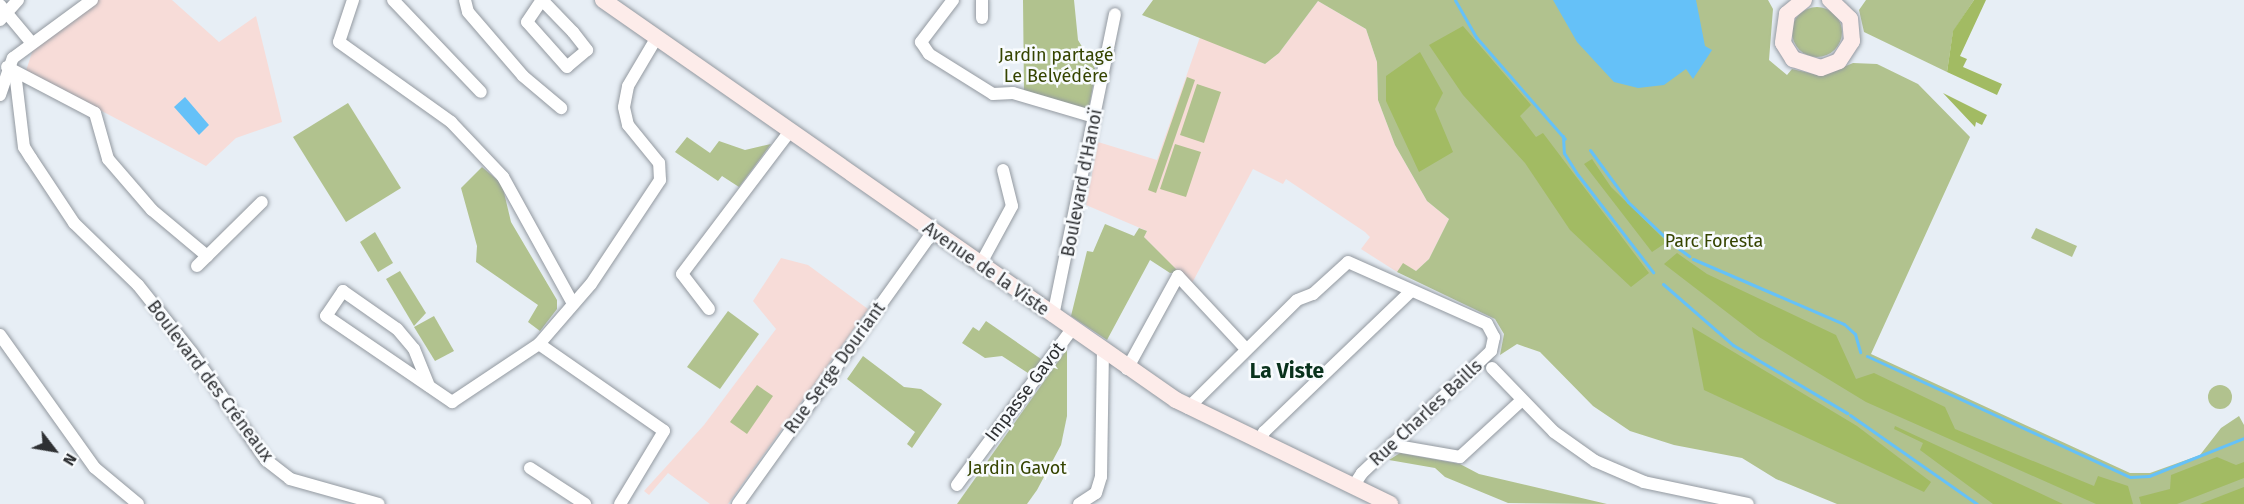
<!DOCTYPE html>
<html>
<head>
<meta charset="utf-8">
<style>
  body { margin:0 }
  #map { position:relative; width:2244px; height:504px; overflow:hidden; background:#e7eef5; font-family:"Fira Sans",sans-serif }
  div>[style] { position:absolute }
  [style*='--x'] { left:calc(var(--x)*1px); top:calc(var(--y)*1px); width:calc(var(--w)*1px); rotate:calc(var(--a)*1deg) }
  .education>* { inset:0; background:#f7dcd8 }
  .green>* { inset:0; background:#b1c28e }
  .round { border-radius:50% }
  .forest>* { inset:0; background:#a2bb63 }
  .water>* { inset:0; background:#65c1f8 }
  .stream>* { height:3px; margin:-1.5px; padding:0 1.5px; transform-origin:1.5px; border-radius:1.5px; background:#65c1f8 }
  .roads { filter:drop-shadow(0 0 2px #9399a0) drop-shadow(0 0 2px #9399a0) }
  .street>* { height:12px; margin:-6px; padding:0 6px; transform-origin:6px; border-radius:6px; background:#fff }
  .secondary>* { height:16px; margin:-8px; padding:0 8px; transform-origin:8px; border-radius:8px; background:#fdecea }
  span { translate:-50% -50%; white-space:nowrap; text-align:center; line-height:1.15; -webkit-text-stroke:5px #f8fbfe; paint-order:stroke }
  .park-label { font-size:18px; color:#354400 }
  .street-label { font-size:18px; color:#2e3033 }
  .quarter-label { font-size:21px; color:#09321c; font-weight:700 }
  .north { position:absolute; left:24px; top:420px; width:60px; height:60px; -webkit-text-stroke:4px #f8fbfe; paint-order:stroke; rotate:121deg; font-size:16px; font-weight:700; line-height:24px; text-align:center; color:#2e3033 }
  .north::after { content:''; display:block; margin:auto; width:21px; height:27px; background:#2e3033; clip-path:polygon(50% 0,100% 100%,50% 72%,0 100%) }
</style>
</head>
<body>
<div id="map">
  <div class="education">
    <i style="clip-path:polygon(97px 0,172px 0,219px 42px,256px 16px,282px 122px,236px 138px,206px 166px,26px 71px,35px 43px)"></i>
    <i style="clip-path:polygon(1318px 1px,1366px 29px,1377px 62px,1378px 100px,1395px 145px,1427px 201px,1449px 219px,1429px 259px,1416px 271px,1403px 264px,1397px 272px,1361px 249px,1370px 237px,1365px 232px,1286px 179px,1283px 184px,1253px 169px,1191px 285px,1144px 237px,1147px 231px,1086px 205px,1098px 142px,1157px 160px,1200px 37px,1265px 64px,1279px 53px)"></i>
    <i style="clip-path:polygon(781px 258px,808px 265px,868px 309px,728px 504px,710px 504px,668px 473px,649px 495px,644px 491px,704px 425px,776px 329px,753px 301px)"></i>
  </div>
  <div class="green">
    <i style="clip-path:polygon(1023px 0,1074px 0,1078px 40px,1096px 70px,1088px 112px,1024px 93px)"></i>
    <i style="clip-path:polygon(1153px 0,1768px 0,1773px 9px,1769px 60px,1787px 75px,1792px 69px,1822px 76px,1853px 63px,1877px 64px,1918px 84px,1970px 137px,1871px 354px,2130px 473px,2150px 473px,2200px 455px,2221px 428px,2239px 416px,2244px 425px,2244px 504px,1837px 504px,1776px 479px,1742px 458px,1674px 445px,1630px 431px,1593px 406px,1540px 352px,1517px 344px,1500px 355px,1504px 334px,1495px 319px,1397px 272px,1403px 263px,1416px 271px,1429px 259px,1449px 219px,1427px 201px,1395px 145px,1378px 100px,1377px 62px,1366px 29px,1318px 1px,1279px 53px,1265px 64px,1142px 15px)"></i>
    <i style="clip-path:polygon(1866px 0,1974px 0,1953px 32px,1947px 72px,1864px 32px,1859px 10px)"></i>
    <i class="round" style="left:1792px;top:7px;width:50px;height:50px"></i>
    <i style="clip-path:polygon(1187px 77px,1195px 80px,1156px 193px,1148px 190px)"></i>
    <i style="clip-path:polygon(1197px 84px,1221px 92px,1204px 143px,1180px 135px)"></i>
    <i style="clip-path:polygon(348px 103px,401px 188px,346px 222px,293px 137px)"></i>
    <i style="clip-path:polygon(687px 137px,710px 153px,719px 141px,745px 150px,771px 144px,739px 187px,722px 176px,718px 181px,675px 152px)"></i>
    <i style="clip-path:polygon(1175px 144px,1201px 152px,1186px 197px,1160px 189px)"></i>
    <i style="clip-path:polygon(482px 167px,502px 184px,511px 222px,557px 300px,557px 309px,540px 331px,528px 322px,538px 305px,476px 262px,477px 246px,461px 188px)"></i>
    <i style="clip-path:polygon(1105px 224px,1134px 236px,1139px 228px,1147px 231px,1144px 237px,1179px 272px,1170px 273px,1150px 260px,1107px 340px,1071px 316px,1087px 251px,1093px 252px)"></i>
    <i style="clip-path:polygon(2036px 228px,2077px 246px,2072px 257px,2031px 238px)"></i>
    <i style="clip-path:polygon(375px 232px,393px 263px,378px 272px,360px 242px)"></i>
    <i style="clip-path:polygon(400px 271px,426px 313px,414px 326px,386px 279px)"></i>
    <i style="clip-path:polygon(728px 311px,759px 334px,720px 389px,687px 367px)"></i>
    <i style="clip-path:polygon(434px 316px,454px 351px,435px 361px,414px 327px)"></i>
    <i style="clip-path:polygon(986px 321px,1041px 359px,1031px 375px,1002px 356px,985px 358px,962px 343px,973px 327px,979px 331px)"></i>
    <i style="clip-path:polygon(1067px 349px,1067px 416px,1061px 445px,1037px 490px,1027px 504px,957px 504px)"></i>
    <i style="clip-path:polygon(863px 356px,904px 387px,921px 389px,942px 404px,912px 448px,907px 444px,915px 432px,847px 379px)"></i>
    <i style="clip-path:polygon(757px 385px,773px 396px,747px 434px,730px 422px)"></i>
    <i class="round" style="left:2208px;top:385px;width:24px;height:24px"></i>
    <i style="clip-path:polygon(1400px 453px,1460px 464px,1479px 474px,1607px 504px,1508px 503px,1445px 477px,1435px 468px,1389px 460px)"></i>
  </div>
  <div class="forest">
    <i style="clip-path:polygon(1974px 0,1986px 0,1960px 56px,1967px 59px,1963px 67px,2002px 84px,1997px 95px,1947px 72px,1953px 31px)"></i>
    <i style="clip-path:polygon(1463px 26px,1531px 105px,1520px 116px,1536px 137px,1543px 133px,1649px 273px,1631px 287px,1570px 230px,1525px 163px,1463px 95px,1429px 45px)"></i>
    <i style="clip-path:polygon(1420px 52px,1443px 93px,1435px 109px,1453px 152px,1419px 172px,1386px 101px,1386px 76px)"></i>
    <i style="clip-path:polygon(1943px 93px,1987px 115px,1982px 125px,1976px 122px,1975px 127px)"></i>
    <i style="clip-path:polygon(1592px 159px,1611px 187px,1667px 242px,1652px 252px,1584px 164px)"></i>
    <i style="clip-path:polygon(1677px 253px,1707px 274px,1836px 335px,1856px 379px,1874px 373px,1945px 407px,1955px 429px,2094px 486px,2098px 476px,2128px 486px,2133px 504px,2096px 504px,1866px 402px,1759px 337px,1664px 264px)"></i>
    <i style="clip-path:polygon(1692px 327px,1857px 426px,1931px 482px,1924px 492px,1704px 390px)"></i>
    <i style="clip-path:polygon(1895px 426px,2063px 504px,1993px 504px,1920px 450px,1923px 443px,1894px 429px)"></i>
    <i style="clip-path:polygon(2217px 457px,2236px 465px,2244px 462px,2244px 478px,2177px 504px,2141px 504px,2139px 497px,2170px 489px,2171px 475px)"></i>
    <i style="clip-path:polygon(2244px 487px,2244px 504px,2200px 504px)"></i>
  </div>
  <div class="water">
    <i style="clip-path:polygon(1553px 0,1696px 0,1705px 46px,1712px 50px,1693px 79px,1686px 69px,1664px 85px,1638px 88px,1614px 82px,1577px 42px)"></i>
    <i style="clip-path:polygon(185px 97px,209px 125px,199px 135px,174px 107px)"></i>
  </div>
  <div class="stream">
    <i style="--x:1455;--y:0;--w:43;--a:60.4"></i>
    <i style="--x:1476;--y:37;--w:135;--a:48.9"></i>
    <i style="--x:1563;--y:136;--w:17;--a:87"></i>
    <i style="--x:1564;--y:153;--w:26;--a:58"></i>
    <i style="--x:1578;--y:175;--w:123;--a:52.3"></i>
    <i style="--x:1590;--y:150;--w:64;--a:53.8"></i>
    <i style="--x:1628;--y:202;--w:54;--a:43.5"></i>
    <i style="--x:1678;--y:248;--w:14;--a:36"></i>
    <i style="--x:1693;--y:259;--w:164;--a:23.3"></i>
    <i style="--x:1844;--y:324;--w:15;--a:42"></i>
    <i style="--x:1855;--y:334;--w:19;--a:74"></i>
    <i style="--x:1663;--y:284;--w:93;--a:41.1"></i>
    <i style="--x:1733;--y:345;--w:133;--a:30.8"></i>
    <i style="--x:1867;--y:356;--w:289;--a:24.7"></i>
    <i style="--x:2130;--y:477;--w:19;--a:-3"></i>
    <i style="--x:2149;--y:476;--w:102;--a:-21.8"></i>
    <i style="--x:1850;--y:415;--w:155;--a:35"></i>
  </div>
  <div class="roads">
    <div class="street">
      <i style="--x:353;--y:0;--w:44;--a:108.4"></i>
      <i style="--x:339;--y:42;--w:138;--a:35.5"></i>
      <i style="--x:451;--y:122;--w:76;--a:46.6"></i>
      <i style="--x:503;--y:177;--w:143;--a:61.1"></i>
      <i style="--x:393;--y:0;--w:127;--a:46.3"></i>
      <i style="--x:465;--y:0;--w:12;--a:76"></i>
      <i style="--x:468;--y:12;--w:84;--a:49.3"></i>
      <i style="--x:523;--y:76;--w:50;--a:40.1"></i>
      <i style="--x:541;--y:0;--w:1;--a:0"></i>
      <i style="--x:542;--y:0;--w:45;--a:45.9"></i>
      <i style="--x:573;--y:32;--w:23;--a:52"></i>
      <i style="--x:587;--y:50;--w:26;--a:140"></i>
      <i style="--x:567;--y:67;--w:60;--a:-131.6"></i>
      <i style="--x:527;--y:22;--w:27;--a:-56"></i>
      <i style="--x:953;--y:0;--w:53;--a:127.3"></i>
      <i style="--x:921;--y:42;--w:14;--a:56"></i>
      <i style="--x:929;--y:54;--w:75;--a:32"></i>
      <i style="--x:993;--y:94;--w:20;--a:-3"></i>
      <i style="--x:1013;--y:93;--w:84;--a:16.5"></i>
      <i style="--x:0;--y:5;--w:48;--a:50"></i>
      <i style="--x:982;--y:18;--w:18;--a:-90"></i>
      <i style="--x:0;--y:20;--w:27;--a:-48"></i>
      <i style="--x:7;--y:67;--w:99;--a:27.6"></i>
      <i style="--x:95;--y:113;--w:48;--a:74.2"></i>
      <i style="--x:108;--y:159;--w:67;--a:49.2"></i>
      <i style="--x:152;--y:210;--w:72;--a:39.9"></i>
      <i style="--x:15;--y:72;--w:76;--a:83.2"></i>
      <i style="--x:24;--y:147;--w:13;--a:58"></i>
      <i style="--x:31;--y:158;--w:78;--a:56.5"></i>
      <i style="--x:74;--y:223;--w:89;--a:44.1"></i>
      <i style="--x:138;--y:285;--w:87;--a:51.5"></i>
      <i style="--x:192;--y:353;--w:130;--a:55.3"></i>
      <i style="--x:266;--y:460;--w:31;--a:38"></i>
      <i style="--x:290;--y:479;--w:92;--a:15.7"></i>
      <i style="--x:0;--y:95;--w:39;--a:-71"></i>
      <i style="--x:13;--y:58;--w:98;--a:-36.3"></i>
      <i style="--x:980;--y:265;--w:67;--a:-61.5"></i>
      <i style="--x:1012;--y:206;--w:37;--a:-104"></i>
      <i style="--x:197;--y:266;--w:91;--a:-44.6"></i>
      <i style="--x:709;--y:309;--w:44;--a:-127.6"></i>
      <i style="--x:682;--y:274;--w:179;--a:-52.9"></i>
      <i style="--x:1053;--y:316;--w:308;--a:-78.4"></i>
      <i style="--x:0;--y:335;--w:163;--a:54.5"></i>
      <i style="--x:95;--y:468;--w:56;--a:39.9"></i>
      <i style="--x:539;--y:344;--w:152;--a:34.8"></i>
      <i style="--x:664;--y:431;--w:85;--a:121.1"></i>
      <i style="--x:1492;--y:368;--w:89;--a:45.9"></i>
      <i style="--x:1554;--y:432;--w:50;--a:35.3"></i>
      <i style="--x:1595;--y:461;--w:53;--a:23.2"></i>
      <i style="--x:1644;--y:482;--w:106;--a:11.9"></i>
      <i style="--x:1127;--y:369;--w:106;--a:-61.3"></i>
      <i style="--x:1178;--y:276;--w:100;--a:47"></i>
      <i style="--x:429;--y:386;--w:40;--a:-112"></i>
      <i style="--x:414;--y:349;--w:26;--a:-130"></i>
      <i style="--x:397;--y:329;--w:66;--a:-144.9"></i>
      <i style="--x:343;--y:291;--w:30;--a:124"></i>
      <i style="--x:326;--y:316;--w:153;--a:34.3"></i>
      <i style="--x:452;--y:402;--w:105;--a:-33.7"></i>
      <i style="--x:539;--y:344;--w:79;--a:-49.1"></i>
      <i style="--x:591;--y:284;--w:125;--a:-56.4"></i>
      <i style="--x:660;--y:180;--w:17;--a:-93"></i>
      <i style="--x:659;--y:163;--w:49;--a:-129.2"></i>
      <i style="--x:628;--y:125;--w:18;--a:-103"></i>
      <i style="--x:624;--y:107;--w:21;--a:-79"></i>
      <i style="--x:628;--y:86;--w:57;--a:-59.4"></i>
      <i style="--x:1188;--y:408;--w:153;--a:-44.7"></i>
      <i style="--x:1297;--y:300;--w:17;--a:-21"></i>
      <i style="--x:1313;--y:294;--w:47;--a:-42.4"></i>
      <i style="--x:1348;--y:262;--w:152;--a:24"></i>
      <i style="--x:1487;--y:324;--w:15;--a:62"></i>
      <i style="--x:1494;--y:337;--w:14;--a:102"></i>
      <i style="--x:1491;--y:351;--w:178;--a:136.6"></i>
      <i style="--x:1362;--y:473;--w:17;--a:123"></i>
      <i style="--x:1260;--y:442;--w:11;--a:-68"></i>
      <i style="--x:1264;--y:432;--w:204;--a:-43.8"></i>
      <i style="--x:1391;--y:445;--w:70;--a:9.9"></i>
      <i style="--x:1460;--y:457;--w:84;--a:-42.6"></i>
      <i style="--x:530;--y:468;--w:66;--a:33.2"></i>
      <i style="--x:957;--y:485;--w:194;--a:-53.6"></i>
      <i style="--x:738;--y:504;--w:335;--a:-54.4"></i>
      <i style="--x:1079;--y:504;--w:20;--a:-33"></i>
      <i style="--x:1096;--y:493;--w:17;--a:-73"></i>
      <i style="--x:1101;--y:477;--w:125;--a:-89.1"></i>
    </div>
    <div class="secondary">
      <i style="--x:603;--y:0;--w:699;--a:34.92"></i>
      <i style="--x:1176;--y:400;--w:238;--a:25.9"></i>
      <i style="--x:1804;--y:0;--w:22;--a:141"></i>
      <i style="--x:1787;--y:14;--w:29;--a:98"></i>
      <i style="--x:1783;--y:43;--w:19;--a:58"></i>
      <i style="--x:1793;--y:59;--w:29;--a:18"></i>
      <i style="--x:1821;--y:68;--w:19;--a:-21"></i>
      <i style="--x:1839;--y:61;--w:24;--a:-57"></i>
      <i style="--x:1852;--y:41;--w:22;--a:-95"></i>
      <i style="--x:1850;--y:19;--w:28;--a:-136"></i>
    </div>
  </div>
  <div class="park-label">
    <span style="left:1056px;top:66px">Jardin partagé<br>Le Belvédère</span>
    <span style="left:1714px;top:241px">Parc Foresta</span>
    <span style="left:1017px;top:468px">Jardin Gavot</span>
  </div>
  <div class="street-label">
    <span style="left:1082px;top:183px;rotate:-79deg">Boulevard d'Hanoï</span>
    <span style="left:986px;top:269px;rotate:35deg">Avenue de la Viste</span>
    <span style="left:835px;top:368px;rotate:-54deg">Rue Serge Douriant</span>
    <span style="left:210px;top:381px;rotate:53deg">Boulevard des Créneaux</span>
    <span style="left:1025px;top:392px;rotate:-53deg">Impasse Gavot</span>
    <span style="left:1426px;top:413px;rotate:-43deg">Rue Charles Baills</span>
  </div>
  <div class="quarter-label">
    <span style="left:1287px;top:371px">La Viste</span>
  </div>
  <div class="north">N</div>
</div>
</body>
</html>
